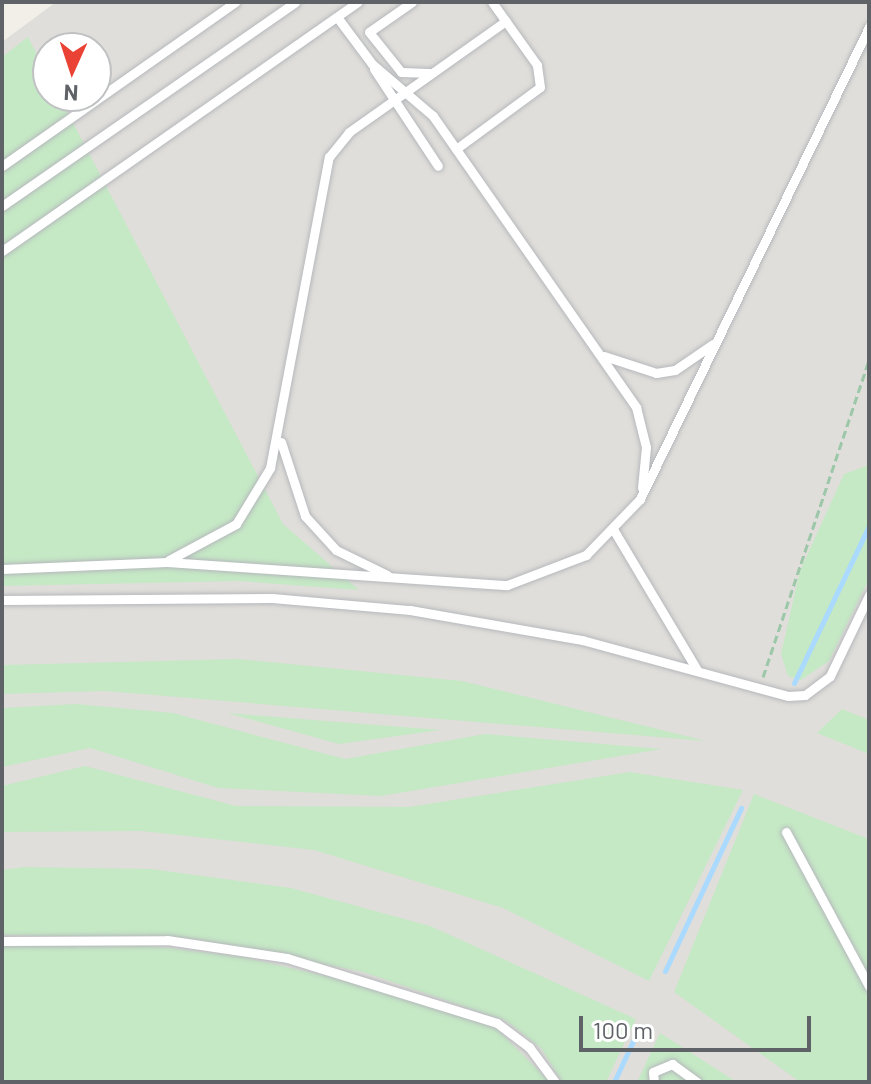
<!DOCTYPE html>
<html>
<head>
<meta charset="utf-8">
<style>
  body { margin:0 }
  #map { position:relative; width:871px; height:1084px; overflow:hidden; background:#f1efe8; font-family:Barlow,sans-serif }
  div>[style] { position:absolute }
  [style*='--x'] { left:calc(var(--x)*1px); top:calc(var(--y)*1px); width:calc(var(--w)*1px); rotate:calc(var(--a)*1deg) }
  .industrial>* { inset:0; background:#e0deda }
  .green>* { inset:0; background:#c5e8c5 }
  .stream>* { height:5px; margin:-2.5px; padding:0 2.5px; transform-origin:2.5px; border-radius:2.5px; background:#aadaff }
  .path>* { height:3px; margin-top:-1.5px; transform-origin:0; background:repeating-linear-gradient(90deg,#9cc7a9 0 8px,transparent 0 12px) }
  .roads { filter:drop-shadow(0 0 2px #b5b8bc) drop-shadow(0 0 2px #b5b8bc) }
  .lane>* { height:9px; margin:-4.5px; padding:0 4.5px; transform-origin:4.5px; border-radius:4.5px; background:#fff }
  span { translate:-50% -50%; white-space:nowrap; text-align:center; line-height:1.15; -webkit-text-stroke:6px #fff; paint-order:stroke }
  .frame { position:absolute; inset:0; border:4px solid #5f6368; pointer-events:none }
  .north { position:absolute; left:32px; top:32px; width:80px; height:80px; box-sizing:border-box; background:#fff; border:2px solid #bfc1c3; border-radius:50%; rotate:183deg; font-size:22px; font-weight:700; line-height:32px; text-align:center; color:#5f6368 }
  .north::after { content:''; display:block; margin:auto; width:28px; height:36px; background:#ea4335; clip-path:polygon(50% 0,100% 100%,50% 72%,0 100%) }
  .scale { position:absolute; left:579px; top:1016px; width:232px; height:36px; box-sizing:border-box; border:4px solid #5f6368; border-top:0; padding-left:10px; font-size:24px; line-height:28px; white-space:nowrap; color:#5f6368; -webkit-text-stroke:6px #fff; paint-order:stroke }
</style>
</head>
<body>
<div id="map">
  <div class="industrial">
    <i style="clip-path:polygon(evenodd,56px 2px,869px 2px,869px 1082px,2px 1082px,2px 42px,56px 2px,48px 48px,96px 48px,96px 96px,48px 96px,48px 48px)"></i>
  </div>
  <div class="green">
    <i style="clip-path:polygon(28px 37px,48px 76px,48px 96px,59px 96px,283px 524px,359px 590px,239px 581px,2px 586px,2px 57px)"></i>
    <i style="clip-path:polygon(869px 465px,869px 579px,829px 661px,801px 680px,788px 676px,781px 654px,800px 571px,844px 474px)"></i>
    <i style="clip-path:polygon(238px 659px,462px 681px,706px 741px,105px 691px,2px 694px,2px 665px)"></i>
    <i style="clip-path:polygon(76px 704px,173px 713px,345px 759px,485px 734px,662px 749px,381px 796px,218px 788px,90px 748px,2px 767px,2px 708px)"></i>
    <i style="clip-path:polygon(842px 709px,869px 720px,869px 754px,817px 733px)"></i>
    <i style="clip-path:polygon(227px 713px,441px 730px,339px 744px)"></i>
    <i style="clip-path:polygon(85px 766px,236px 806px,409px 807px,630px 772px,743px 790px,649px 981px,503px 908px,314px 850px,142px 831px,2px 832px,2px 786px)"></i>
    <i style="clip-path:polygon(754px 794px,869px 839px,869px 1082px,800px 1082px,674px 992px)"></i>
    <i style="clip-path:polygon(24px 867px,151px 869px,291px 888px,430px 926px,636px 1019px,606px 1082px,562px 1082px,541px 1048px,506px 1021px,363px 972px,197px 939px,2px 935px,2px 870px)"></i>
    <i style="clip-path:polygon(127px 943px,243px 957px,403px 994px,497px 1029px,550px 1082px,2px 1082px,2px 946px)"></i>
    <i style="clip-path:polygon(660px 1033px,732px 1079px,736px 1082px,637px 1082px)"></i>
  </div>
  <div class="stream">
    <i style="--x:794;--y:683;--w:174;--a:-64.5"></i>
    <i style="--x:665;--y:971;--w:180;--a:-65"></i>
    <i style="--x:614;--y:1082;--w:62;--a:-65.1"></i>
  </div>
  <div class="path">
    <i style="--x:763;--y:677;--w:334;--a:-71.5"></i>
  </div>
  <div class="roads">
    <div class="lane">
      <i style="--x:412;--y:2;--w:52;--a:145.1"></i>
      <i style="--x:369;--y:32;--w:51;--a:51.3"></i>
      <i style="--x:401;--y:72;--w:28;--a:2"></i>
      <i style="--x:337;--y:17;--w:59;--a:53.3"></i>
      <i style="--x:372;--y:64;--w:80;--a:40.4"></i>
      <i style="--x:433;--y:116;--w:355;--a:55.1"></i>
      <i style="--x:636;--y:407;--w:41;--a:76"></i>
      <i style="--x:646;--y:447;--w:41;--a:95.6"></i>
      <i style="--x:374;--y:69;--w:116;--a:56.6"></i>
      <i style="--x:456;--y:149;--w:104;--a:-36.4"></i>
      <i style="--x:540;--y:87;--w:22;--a:-98"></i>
      <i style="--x:537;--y:65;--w:77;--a:-125.5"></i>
      <i style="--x:2;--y:166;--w:285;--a:-35.1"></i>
      <i style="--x:2;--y:206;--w:357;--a:-34.8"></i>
      <i style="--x:2;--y:251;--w:434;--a:-35"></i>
      <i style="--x:604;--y:356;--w:55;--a:18.1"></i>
      <i style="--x:656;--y:373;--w:19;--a:-9"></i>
      <i style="--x:675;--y:370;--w:46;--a:-34.4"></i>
      <i style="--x:281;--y:442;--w:78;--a:72"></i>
      <i style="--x:305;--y:516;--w:46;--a:47.6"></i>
      <i style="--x:336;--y:550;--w:57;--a:26.1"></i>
      <i style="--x:613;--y:529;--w:164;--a:59.2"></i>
      <i style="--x:169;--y:560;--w:76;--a:-28.2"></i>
      <i style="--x:236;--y:524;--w:66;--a:-58.7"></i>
      <i style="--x:270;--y:468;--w:317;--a:-79.3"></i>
      <i style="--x:329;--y:157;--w:32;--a:-51"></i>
      <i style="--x:349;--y:132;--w:192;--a:-35.3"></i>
      <i style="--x:2;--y:569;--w:165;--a:-2.4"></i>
      <i style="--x:167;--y:562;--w:341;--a:3.9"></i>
      <i style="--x:507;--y:585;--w:85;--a:-20.8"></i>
      <i style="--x:586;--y:555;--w:78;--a:-46"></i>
      <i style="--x:640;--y:499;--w:525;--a:-64.12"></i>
      <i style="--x:2;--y:600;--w:270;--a:-0.4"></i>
      <i style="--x:272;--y:598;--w:139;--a:5"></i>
      <i style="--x:410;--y:610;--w:175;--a:9.9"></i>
      <i style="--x:582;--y:640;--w:213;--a:15.2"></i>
      <i style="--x:788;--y:696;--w:17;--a:-3"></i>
      <i style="--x:805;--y:695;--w:31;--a:-37"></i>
      <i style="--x:830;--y:676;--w:90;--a:-64.3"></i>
      <i style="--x:786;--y:832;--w:175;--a:61.7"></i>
      <i style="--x:2;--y:941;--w:165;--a:-0.3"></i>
      <i style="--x:167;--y:940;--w:121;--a:8.5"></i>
      <i style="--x:287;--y:958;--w:220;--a:17.2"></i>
      <i style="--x:497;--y:1023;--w:40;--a:37"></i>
      <i style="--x:529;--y:1047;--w:44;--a:53.4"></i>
      <i style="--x:654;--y:1082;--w:10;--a:-96"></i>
      <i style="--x:653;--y:1072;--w:21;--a:-23"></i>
      <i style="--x:672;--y:1064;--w:31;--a:36"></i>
    </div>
  </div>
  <div class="frame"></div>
  <div class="north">N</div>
  <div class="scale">100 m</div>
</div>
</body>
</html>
